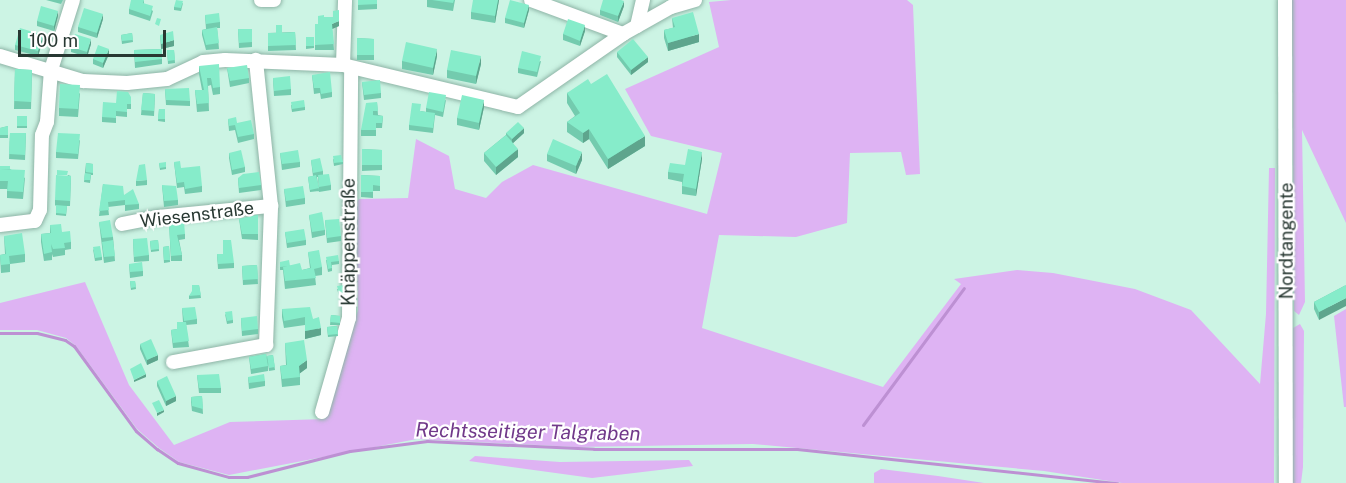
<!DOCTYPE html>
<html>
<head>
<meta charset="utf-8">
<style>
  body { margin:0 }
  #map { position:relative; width:1346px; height:483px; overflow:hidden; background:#ccf4e4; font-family:"Public Sans",sans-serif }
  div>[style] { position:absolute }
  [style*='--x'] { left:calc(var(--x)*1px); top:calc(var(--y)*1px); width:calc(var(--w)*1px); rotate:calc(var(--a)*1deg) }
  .green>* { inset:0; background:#deb3f3 }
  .stream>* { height:3px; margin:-1.5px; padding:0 1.5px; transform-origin:1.5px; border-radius:1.5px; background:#bd90d3 }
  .roads { filter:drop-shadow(0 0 2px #8eb4a6) drop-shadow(0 0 2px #8eb4a6) }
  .minor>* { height:14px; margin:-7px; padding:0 7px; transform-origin:7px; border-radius:7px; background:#fff }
  .wall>* { inset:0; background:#73cbae }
  .shaded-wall>* { inset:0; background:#5ea58d }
  .building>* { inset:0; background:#86ecca }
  span { translate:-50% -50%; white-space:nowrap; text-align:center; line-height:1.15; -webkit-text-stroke:4.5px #fff; paint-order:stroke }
  .street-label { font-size:18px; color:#283832 }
  .water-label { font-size:20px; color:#71398a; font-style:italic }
  .scale { position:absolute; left:18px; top:30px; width:148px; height:27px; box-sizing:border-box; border:3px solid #283832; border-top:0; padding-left:8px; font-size:18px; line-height:21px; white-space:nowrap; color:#283832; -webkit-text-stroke:4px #fff; paint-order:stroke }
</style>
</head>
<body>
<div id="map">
  <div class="green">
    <i style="clip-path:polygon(731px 0,907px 0,913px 5px,920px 174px,906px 175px,901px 152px,850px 153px,847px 223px,796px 237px,719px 235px,702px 328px,883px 387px,961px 284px,954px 279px,1017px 270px,1053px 273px,1135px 289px,1191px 310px,1260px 384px,1266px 314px,1269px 168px,1275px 168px,1274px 483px,1122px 483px,1044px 471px,753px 444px,577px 447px,417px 439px,229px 475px,179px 462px,159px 448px,137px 429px,76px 346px,66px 338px,37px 330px,0 330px,0 303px,85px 282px,129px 385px,174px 445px,230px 422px,325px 419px,358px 310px,355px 204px,359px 199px,408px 198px,416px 139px,449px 156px,455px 189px,486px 198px,502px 182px,533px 165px,707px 214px,722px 153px,651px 136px,625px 89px,719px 47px,709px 2px)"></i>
    <i style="clip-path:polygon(1292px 0,1346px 0,1346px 223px,1302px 130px,1305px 302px,1299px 315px,1294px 311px)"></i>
    <i style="clip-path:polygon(1346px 309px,1346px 407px,1344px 407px,1334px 316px)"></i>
    <i style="clip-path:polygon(1300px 324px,1304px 331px,1303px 467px,1301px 483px,1292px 483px,1293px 328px)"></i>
    <i style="clip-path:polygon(475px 456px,560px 462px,689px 460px,693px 466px,592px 478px,469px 461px)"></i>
    <i style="clip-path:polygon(881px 469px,938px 476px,984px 483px,874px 483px,874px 473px)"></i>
  </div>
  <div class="stream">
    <i style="--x:0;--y:333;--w:37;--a:0"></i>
    <i style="--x:37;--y:333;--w:29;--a:14"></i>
    <i style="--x:65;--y:340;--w:11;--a:34"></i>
    <i style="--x:74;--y:346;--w:105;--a:53.9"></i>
    <i style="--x:136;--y:431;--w:28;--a:41"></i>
    <i style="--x:157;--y:449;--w:25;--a:34"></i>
    <i style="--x:178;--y:463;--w:53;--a:15.4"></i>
    <i style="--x:229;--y:477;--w:18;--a:0"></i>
    <i style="--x:247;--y:477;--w:106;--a:-14.2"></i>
    <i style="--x:350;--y:451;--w:78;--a:-7.4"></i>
    <i style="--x:427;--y:441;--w:167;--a:2.7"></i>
    <i style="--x:594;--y:449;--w:203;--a:0"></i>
    <i style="--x:797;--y:449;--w:322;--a:6.1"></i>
    <i style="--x:863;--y:425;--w:170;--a:-53.6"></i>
  </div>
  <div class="roads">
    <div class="minor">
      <i style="--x:261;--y:0;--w:13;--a:0"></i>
      <i style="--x:531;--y:0;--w:98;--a:20.3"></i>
      <i style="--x:1285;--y:0;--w:483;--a:89.9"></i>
      <i style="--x:637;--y:26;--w:27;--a:-77"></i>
      <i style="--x:0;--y:56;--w:87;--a:16.8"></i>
      <i style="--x:83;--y:81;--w:44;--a:2.6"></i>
      <i style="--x:127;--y:83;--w:40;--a:-5.7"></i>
      <i style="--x:167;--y:79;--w:40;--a:-25"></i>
      <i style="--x:203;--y:62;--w:22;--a:-5"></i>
      <i style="--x:225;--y:60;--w:118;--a:2.4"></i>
      <i style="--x:343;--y:65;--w:180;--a:13.5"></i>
      <i style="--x:518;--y:107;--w:128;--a:-34.8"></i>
      <i style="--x:623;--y:34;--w:55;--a:-29.4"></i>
      <i style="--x:671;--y:7;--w:25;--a:-16"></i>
      <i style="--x:343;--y:65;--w:65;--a:-88.2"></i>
      <i style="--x:122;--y:224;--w:37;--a:-11"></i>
      <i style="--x:158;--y:217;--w:114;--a:-5.6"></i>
      <i style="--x:0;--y:225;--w:35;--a:-7"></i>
      <i style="--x:35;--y:221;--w:12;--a:-66"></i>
      <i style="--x:40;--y:210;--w:75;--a:-88.5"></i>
      <i style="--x:42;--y:135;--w:14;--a:-69"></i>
      <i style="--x:47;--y:122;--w:52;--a:-85.6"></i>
      <i style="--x:51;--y:70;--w:73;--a:-72.6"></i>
      <i style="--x:173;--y:362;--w:95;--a:-10.4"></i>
      <i style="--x:266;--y:345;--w:139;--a:-87.9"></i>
      <i style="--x:271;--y:206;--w:147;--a:-95.9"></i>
      <i style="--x:322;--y:412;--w:98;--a:-74"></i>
      <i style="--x:349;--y:318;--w:250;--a:-89.5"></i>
    </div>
  </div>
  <div class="wall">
    <i style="clip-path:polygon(46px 0,63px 0,61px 4px)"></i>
    <i style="clip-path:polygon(144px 0,144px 4px,153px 11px,150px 21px,129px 14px,129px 9px)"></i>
    <i style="clip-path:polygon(358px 0,377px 0,377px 9px,358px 10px)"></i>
    <i style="clip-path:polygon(427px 0,455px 0,453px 11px,427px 7px)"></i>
    <i style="clip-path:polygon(499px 0,495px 23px,471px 19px,471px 12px)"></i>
    <i style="clip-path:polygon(183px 3px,181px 11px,174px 10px,174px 7px)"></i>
    <i style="clip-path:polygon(624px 6px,618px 22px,600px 15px,600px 10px)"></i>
    <i style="clip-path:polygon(529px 10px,524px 28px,505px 23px,505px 18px)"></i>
    <i style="clip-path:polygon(205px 15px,220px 22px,220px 28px,217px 28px,219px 49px,206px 50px,202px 35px,202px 30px,206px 29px)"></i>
    <i style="clip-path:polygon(58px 16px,54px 31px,37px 26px,37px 21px)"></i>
    <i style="clip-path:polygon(672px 18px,699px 42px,668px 51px,664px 38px,664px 30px,673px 28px)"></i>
    <i style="clip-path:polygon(103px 19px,97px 38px,78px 32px,78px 27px)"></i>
    <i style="clip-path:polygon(324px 22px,339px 26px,332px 29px,334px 50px,315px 50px,315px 24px,318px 24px)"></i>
    <i style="clip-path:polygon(238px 29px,252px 29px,252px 47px,239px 48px)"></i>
    <i style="clip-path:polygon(585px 31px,580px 46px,563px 40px,563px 34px)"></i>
    <i style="clip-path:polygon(295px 32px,296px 50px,268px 51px,268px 33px)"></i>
    <i style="clip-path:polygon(132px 33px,133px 42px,122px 44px,121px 35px)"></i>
    <i style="clip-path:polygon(160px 35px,174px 46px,161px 49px,162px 49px,162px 64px,135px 68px,134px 50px,161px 49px)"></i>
    <i style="clip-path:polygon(306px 37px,314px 37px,314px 48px,306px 49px)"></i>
    <i style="clip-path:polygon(357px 38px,374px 39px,374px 60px,357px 60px)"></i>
    <i style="clip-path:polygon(43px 40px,38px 56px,15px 50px,15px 45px)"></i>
    <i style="clip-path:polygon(91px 44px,87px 57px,71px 52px,71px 47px)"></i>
    <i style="clip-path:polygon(167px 50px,174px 50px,175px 63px,168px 64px)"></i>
    <i style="clip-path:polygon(617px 52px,648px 62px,631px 75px,617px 57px)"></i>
    <i style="clip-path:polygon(109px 54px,103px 68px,93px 64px,93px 59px)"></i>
    <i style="clip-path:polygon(437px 56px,433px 75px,402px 69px,402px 61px)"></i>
    <i style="clip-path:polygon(541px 61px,537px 77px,518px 73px,518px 68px)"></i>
    <i style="clip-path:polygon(481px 64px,476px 84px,447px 78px,447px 70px)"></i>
    <i style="clip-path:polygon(199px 66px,220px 87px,220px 94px,213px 95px,211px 85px,208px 86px,209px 111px,197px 112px,195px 90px,202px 90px,199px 74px)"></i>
    <i style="clip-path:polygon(227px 68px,249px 78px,249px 83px,230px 87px)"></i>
    <i style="clip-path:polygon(15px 69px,32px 70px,31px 109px,14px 109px)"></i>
    <i style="clip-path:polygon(312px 75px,332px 92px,332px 97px,321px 99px,320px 93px,314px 94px)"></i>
    <i style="clip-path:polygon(273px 78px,291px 89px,291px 95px,274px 96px)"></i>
    <i style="clip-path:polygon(362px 82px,381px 93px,381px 98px,364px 100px)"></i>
    <i style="clip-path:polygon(591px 84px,645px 146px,608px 169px,589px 139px,583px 143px,567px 132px,567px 122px,575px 116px,567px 103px,567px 93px)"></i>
    <i style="clip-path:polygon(165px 89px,190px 101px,190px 106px,166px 105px)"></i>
    <i style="clip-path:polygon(80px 93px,78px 117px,59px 116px,59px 108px)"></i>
    <i style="clip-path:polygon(143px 93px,155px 94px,154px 116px,141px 115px)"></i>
    <i style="clip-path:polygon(446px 100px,443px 117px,435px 115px,433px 133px,409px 130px,409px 125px,421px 111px,426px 112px,426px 108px)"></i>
    <i style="clip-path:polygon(131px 102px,131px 109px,127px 109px,127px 117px,116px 116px,116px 123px,102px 122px,102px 117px,116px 103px)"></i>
    <i style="clip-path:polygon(377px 102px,378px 115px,383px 116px,382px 128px,376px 128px,376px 136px,361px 136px,361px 130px)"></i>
    <i style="clip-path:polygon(291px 105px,305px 107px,305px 110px,292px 112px)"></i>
    <i style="clip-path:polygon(484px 107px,479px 130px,457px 125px,457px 118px)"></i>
    <i style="clip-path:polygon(159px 109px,165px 109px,165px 122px,158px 121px)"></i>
    <i style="clip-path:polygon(17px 116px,27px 116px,27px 128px,17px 128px)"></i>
    <i style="clip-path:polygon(228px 119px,237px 123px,254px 134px,254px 139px,238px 143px,235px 130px,229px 131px)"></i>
    <i style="clip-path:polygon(8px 126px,8px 138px,0 138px,0 128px)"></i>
    <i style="clip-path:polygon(10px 133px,26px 133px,25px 160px,9px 159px)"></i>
    <i style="clip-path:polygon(506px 133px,524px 133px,513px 143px,518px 157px,496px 175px,484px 161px,484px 153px,506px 135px)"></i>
    <i style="clip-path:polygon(80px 140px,78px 159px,56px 158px,56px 152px)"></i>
    <i style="clip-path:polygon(362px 149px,382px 150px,382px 170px,362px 171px)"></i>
    <i style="clip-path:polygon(229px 153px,245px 167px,245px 172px,232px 175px,229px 158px)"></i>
    <i style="clip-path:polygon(280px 153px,300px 162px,300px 167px,282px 170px)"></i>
    <i style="clip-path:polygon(547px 154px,582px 160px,576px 174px,547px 161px)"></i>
    <i style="clip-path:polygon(333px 159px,343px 162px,343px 164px,334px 166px)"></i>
    <i style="clip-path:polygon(702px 159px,696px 196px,682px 194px,682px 182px,668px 179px,668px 172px)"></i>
    <i style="clip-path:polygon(311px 160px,323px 171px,323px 175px,331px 185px,331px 190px,319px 192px,318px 177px,317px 177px,319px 191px,310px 192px,308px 177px,313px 176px)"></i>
    <i style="clip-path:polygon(174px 162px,202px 186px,202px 192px,185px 194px,184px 187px,177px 188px)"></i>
    <i style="clip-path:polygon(86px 163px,93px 164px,93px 175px,91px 175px,90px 183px,84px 182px)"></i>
    <i style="clip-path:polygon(159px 163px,166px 167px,166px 169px,160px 170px)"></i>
    <i style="clip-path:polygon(0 166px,10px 169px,25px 178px,23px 199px,7px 198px,7px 189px,0 189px)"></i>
    <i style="clip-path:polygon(68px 175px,71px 176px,70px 206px,67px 206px,66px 216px,56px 215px,56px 206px,55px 205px,55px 200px)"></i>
    <i style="clip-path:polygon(361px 175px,380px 176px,380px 191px,373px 191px,373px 198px,361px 197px)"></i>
    <i style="clip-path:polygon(238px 178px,261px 185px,261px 190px,239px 193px)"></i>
    <i style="clip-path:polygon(147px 180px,147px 185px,136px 186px,136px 181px)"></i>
    <i style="clip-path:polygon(103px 184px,124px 195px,139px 204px,139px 209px,125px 211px,125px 205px,108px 207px,109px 215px,99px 216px)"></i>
    <i style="clip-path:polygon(162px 185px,178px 200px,178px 205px,164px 207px)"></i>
    <i style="clip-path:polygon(284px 189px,305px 198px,305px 204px,286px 207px)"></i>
    <i style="clip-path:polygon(258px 215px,258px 240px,242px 239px,239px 219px)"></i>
    <i style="clip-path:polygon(309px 215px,325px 230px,325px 235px,312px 238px)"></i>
    <i style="clip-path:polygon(325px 220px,341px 236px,341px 241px,327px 243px)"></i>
    <i style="clip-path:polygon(99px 222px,113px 237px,115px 261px,104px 263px)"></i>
    <i style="clip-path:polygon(169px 223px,185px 234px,185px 239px,179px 240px,182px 255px,182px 261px,171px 261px)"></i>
    <i style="clip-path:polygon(50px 225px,62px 232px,71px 242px,71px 249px,65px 250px,65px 255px,53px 257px,52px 254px,52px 260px,44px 261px,41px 242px,41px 234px,50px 233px)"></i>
    <i style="clip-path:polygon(285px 232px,306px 240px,306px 245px,287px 248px)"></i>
    <i style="clip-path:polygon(4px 236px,25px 254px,25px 262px,10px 264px,10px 272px,1px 273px,0 255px,5px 254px)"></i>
    <i style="clip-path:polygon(133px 239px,149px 255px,149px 261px,134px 262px)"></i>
    <i style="clip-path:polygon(158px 240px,159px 251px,151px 252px,150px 241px)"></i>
    <i style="clip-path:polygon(169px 246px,170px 262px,164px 263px,163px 247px)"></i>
    <i style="clip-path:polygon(93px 249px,102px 257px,102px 260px,95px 261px)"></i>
    <i style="clip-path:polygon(308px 252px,322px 267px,322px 275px,315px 276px,316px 285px,285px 289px,283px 270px,280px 270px,280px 262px,302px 270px,310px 268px)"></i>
    <i style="clip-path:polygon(217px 254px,234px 263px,234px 268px,218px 269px)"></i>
    <i style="clip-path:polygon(326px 260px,339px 261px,339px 264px,332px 265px,332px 271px,328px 272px)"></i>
    <i style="clip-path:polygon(129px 264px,143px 271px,143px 276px,130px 278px)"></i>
    <i style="clip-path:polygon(257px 265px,258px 284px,243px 285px,242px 266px)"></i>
    <i style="clip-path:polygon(130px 281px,135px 281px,136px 289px,131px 290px)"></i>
    <i style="clip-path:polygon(199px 285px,201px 298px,189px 299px,189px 296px)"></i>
    <i style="clip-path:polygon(1346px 285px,1319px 320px,1314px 309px,1314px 302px)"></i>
    <i style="clip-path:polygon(337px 289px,347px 292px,347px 294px,339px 296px)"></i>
    <i style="clip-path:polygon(182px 308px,197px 319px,197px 324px,186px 325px,189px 347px,173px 348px,171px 330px,177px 329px,177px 322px,183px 322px)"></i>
    <i style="clip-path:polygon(282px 309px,313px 319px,321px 335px,305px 339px,305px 325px,284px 328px,282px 317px)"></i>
    <i style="clip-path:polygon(225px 314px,233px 320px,233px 323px,227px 324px)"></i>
    <i style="clip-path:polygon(331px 315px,340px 316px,340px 325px,330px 325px)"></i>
    <i style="clip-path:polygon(241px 318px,258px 329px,258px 334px,242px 336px)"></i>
    <i style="clip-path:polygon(337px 326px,338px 336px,328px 337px,327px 327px)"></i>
    <i style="clip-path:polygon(285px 343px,307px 368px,300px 373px,300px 385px,282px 387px,280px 366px,286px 365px)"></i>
    <i style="clip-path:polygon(140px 344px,158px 360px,147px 365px,140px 349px)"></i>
    <i style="clip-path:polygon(266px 354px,267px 358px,267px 356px,273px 355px,275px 370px,269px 371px,268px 363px,268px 371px,251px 374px,249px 357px)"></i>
    <i style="clip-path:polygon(197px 375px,221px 388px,221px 393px,199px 393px)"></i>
    <i style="clip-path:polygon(248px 377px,265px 381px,265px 386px,249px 389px)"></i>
    <i style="clip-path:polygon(157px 381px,176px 401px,166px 406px,157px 386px)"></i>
    <i style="clip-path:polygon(202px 396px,203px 414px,192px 411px,191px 402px,191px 397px)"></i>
  </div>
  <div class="shaded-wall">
    <i style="clip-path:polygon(498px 0,499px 0,495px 23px,495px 16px)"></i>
    <i style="clip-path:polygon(624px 1px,624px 6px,618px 22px,618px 16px)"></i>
    <i style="clip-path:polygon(529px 5px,529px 10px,524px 28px,524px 23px)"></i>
    <i style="clip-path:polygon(58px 11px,58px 16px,54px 31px,54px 26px)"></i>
    <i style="clip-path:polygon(103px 14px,103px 19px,97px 38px,97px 33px)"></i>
    <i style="clip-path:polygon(339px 21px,339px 26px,332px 29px,332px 24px)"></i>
    <i style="clip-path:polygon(585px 25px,585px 31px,580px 46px,580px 41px)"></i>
    <i style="clip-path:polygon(699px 34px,699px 42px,668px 51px,668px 43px)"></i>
    <i style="clip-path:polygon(43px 35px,43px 40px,38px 56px,38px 51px)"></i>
    <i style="clip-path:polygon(91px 39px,91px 44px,87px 57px,87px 52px)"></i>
    <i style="clip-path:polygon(174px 40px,174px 46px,161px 49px,161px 44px)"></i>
    <i style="clip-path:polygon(109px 49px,109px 54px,103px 68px,103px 63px)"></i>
    <i style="clip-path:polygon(437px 49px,437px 56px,433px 75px,433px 68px)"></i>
    <i style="clip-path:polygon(481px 56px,481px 64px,476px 84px,476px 76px)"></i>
    <i style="clip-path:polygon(648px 57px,648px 62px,631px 75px,631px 70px)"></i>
    <i style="clip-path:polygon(484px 100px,484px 107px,479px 130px,479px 123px)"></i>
    <i style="clip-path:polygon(524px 128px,524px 133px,512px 144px,512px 139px)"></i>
    <i style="clip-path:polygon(589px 129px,589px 139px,583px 143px,583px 133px)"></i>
    <i style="clip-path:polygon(645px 136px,645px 146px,608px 169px,608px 159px)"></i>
    <i style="clip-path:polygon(518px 149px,518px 157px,496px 175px,496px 167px)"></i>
    <i style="clip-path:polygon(582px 152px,582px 160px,576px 174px,576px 166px)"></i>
    <i style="clip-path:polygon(702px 152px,702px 159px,696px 196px,696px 189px)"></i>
    <i style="clip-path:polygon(1346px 298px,1346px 306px,1319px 320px,1319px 312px)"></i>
    <i style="clip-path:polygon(321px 328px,321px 335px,305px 339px,305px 331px)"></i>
    <i style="clip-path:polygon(158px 355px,158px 360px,147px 365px,147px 360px)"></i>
    <i style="clip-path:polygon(307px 360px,307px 368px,299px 374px,299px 366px)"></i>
    <i style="clip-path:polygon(146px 374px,146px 377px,134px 382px,134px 380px)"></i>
    <i style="clip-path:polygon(176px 396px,176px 401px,166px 406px,166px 401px)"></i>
    <i style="clip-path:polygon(164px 410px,164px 412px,157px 416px,157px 413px)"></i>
  </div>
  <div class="building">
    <i style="clip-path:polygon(131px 0,144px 0,143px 3px,153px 6px,150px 16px,129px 9px)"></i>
    <i style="clip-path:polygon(176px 0,183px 1px,181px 8px,174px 7px)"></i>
    <i style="clip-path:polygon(358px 0,377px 0,377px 4px,358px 5px)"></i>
    <i style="clip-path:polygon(432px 0,454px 0,453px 3px)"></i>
    <i style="clip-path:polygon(473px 0,498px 0,495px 16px,471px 12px)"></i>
    <i style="clip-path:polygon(510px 0,529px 5px,524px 23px,505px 18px)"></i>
    <i style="clip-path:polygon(603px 0,621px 0,624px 1px,618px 16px,600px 10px)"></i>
    <i style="clip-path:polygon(41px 6px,58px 11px,54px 26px,37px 21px)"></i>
    <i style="clip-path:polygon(84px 8px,103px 14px,97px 33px,78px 27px)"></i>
    <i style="clip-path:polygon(339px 10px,339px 21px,332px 24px,334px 44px,315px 45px,315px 24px,324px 24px,324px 17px,333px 17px,333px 11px)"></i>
    <i style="clip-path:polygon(693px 12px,699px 34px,668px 43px,664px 30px,675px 27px,672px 18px)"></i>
    <i style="clip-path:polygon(219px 13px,220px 22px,206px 24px,205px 15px)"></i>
    <i style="clip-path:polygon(324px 15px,324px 24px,318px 24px,318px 16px)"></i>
    <i style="clip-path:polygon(157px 18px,161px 19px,159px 26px,155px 24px)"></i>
    <i style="clip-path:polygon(568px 19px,585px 25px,580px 41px,563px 34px)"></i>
    <i style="clip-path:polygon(276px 25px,282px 25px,282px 33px,295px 32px,296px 45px,268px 46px,268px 33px,276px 33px)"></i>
    <i style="clip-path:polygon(217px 27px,219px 43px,206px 45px,202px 30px)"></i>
    <i style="clip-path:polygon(20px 28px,43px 35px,38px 51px,15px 45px)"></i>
    <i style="clip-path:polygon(238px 29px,252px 29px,252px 42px,239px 43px)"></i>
    <i style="clip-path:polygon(173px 31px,174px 40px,161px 44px,160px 35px)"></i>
    <i style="clip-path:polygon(132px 33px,133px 40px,122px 41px,121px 35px)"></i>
    <i style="clip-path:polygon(75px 34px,91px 39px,87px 52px,71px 47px)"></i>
    <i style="clip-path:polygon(306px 37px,314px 37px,314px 46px,306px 46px)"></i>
    <i style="clip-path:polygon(357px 38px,374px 39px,374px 55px,357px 55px)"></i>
    <i style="clip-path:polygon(633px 39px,648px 57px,631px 70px,617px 52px)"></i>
    <i style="clip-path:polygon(406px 42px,437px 49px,433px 68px,402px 61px)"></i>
    <i style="clip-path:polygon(98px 45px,109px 49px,103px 63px,93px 59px)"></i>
    <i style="clip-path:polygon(162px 49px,162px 59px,135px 62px,134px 50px)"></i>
    <i style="clip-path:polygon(167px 50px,174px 50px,175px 60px,168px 61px)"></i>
    <i style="clip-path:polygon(451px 50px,481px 56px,476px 76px,447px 70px)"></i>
    <i style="clip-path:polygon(522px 51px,541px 56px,537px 72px,518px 68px)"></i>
    <i style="clip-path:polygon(219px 64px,220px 87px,213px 88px,211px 78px,207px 78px,209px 103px,197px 104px,195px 90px,204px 90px,199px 66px)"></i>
    <i style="clip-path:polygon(247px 65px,249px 78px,230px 81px,227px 68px)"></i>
    <i style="clip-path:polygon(15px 69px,32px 70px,31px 102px,14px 101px)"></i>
    <i style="clip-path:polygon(330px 72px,332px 92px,321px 94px,320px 88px,314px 88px,312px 75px)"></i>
    <i style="clip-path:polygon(607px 74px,645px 136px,608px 159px,589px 129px,583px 133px,567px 122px,580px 113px,567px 93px,588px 79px,591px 84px)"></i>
    <i style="clip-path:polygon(290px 76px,291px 89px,274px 91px,273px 78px)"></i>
    <i style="clip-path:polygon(380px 80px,381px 93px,364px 95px,362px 82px)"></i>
    <i style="clip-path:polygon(60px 84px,80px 85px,78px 109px,59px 108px)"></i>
    <i style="clip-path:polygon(189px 88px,190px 101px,166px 100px,165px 89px)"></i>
    <i style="clip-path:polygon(117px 91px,128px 92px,131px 97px,131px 104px,127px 104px,127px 112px,116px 111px,116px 118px,102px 117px,103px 102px,116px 103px)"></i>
    <i style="clip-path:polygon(429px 92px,446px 95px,443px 112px,426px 108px)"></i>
    <i style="clip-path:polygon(143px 93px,155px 94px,154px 111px,141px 110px)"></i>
    <i style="clip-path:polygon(462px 95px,484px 100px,479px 123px,457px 118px)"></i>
    <i style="clip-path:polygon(304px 100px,305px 107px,292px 109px,291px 102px)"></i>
    <i style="clip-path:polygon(377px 102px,378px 111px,373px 111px,373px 115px,383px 116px,382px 123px,376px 123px,376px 130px,361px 130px,366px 103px)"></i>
    <i style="clip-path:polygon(412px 103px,421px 104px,420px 111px,435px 113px,433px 128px,409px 125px)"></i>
    <i style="clip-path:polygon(159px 109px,165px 109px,165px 119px,158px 119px)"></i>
    <i style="clip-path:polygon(17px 116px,27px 116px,27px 126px,17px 126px)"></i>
    <i style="clip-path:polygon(236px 117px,237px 123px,251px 120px,254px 134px,238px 137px,235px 125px,229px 126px,228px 119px)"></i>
    <i style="clip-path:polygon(518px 122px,524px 128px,512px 139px,506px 133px)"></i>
    <i style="clip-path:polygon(8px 126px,8px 135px,0 135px,0 128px)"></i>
    <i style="clip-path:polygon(10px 133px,26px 133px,25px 155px,9px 154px)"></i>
    <i style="clip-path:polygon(58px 133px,80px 134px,78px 154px,56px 152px)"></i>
    <i style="clip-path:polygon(506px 135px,518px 149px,496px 167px,484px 153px)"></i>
    <i style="clip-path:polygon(553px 139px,582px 152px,576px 166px,547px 154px)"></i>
    <i style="clip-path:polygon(362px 149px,382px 150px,382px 165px,362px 165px)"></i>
    <i style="clip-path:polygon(688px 149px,702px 152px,696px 189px,682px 186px,684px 174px,668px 172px,670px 163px,685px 165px)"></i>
    <i style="clip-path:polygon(241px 150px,245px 167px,232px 170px,229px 153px)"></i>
    <i style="clip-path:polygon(298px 150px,300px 162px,282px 164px,280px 153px)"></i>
    <i style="clip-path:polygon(341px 155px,343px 162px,334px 163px,333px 156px)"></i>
    <i style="clip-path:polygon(320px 158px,323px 171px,313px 173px,311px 160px)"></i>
    <i style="clip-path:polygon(180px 161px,181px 168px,200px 166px,202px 186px,185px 189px,184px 182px,177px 183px,174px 162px)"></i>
    <i style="clip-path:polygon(166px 162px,166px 167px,160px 168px,159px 163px)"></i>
    <i style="clip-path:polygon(86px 163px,93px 164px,93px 173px,86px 172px)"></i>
    <i style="clip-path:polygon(145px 164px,147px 180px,136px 181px,139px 165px)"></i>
    <i style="clip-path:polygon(0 166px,10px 166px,10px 169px,0 169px,0 172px)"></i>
    <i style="clip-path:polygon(0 169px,25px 170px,23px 192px,7px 191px,8px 181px,0 181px)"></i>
    <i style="clip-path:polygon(57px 170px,68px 171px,67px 175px,57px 175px)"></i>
    <i style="clip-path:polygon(259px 172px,261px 185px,239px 188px,238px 178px,243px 174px)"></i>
    <i style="clip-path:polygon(85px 173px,91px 174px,90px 180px,84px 180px)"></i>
    <i style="clip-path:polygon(329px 174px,331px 185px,319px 187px,318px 175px)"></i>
    <i style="clip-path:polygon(56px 175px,71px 176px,70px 201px,55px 200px)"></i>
    <i style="clip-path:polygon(316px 175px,319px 188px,310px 190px,308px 177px)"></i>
    <i style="clip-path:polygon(361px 175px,380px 176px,380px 186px,373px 185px,373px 192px,361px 192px)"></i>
    <i style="clip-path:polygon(103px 184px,123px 186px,124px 195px,133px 189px,139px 204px,125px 205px,125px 200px,108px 202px,109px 210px,99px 211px)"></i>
    <i style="clip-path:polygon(162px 185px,176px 186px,178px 200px,164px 201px)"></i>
    <i style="clip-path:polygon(303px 186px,305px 198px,286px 201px,284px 189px)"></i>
    <i style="clip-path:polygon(56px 205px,67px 206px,66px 214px,56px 213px)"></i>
    <i style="clip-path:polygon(322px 212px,325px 230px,312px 232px,309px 215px)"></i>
    <i style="clip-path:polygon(258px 215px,258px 234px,242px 234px,239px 219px)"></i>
    <i style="clip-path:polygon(339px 219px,341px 236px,327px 238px,325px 220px)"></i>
    <i style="clip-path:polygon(110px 220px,113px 237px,102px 238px,99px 222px)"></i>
    <i style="clip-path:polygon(184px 222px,185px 234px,177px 235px,182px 255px,171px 256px,169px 223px)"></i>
    <i style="clip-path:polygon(61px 224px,62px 232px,70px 231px,71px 242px,64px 243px,65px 248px,53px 249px,51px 244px,52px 252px,44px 254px,41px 234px,51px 233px,50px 225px)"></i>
    <i style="clip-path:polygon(304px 229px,306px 240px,287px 243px,285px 232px)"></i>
    <i style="clip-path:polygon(22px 233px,25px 254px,9px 256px,10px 264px,1px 265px,0 255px,6px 254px,4px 236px)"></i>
    <i style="clip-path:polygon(147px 238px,149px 255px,134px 257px,133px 239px)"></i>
    <i style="clip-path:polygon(113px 240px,115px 256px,104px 257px,102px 242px)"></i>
    <i style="clip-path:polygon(158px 240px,159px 249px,151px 250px,150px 241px)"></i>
    <i style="clip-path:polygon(223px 240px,231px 240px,234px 263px,218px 264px,217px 254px,223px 254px)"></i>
    <i style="clip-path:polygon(100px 246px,102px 257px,95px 258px,93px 247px)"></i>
    <i style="clip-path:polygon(169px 246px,170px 260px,164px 260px,163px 247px)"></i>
    <i style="clip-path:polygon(319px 250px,322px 267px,314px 269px,316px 278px,285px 281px,283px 267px,300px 263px,302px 270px,311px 268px,308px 252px)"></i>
    <i style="clip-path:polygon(338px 255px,339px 261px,331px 262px,332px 268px,328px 269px,326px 257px)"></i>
    <i style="clip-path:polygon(289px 260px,290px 266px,280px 267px,280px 262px)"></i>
    <i style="clip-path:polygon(142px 262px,143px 271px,130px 272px,129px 264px)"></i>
    <i style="clip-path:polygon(257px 265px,258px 279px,243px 280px,242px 266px)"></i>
    <i style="clip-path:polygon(130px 281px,135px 281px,136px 287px,131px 288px)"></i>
    <i style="clip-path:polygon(192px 285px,199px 285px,201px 295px,189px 296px,192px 291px)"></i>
    <i style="clip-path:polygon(346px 285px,347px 292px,339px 293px,337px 286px)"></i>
    <i style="clip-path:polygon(1346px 285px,1346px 298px,1319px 312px,1314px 302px)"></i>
    <i style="clip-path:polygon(195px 307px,197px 319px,184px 321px,182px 308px)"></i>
    <i style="clip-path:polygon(310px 307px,313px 319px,319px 317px,321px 328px,305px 331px,305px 317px,284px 321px,282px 309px)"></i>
    <i style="clip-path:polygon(232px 311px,233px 320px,227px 321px,225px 312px)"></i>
    <i style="clip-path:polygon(331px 315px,340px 316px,340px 323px,330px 322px)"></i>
    <i style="clip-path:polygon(257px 316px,258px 329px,242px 331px,241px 318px)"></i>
    <i style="clip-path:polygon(177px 322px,186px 322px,189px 341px,173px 343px,171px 330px,177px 329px)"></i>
    <i style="clip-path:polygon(337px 326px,338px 334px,328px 335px,327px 327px)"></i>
    <i style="clip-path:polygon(151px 339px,158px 355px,147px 360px,140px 344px)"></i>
    <i style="clip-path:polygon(304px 340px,307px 360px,299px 366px,300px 377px,282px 379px,280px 366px,287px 365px,285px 343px)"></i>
    <i style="clip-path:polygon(266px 354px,268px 366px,251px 369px,249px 357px)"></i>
    <i style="clip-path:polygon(273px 355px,275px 367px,269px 368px,267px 356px)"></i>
    <i style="clip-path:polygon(141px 363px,146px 374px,134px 380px,130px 369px)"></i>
    <i style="clip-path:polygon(219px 374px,221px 388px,199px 388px,197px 375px)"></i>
    <i style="clip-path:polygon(264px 374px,265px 381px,249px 383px,248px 377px)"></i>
    <i style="clip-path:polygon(167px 376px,176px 396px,166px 401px,157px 381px)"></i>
    <i style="clip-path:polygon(202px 396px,203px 409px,192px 406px,191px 397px)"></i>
    <i style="clip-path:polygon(159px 400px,164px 410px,157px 413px,152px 403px)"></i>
  </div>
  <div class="street-label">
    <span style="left:197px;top:215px;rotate:-7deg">Wiesenstraße</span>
    <span style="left:1287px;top:241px;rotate:-90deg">Nordtangente</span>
    <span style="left:349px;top:242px;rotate:-90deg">Knäppenstraße</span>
  </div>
  <div class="water-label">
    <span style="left:528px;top:432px;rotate:1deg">Rechtsseitiger Talgraben</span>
  </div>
  <div class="scale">100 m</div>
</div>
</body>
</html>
